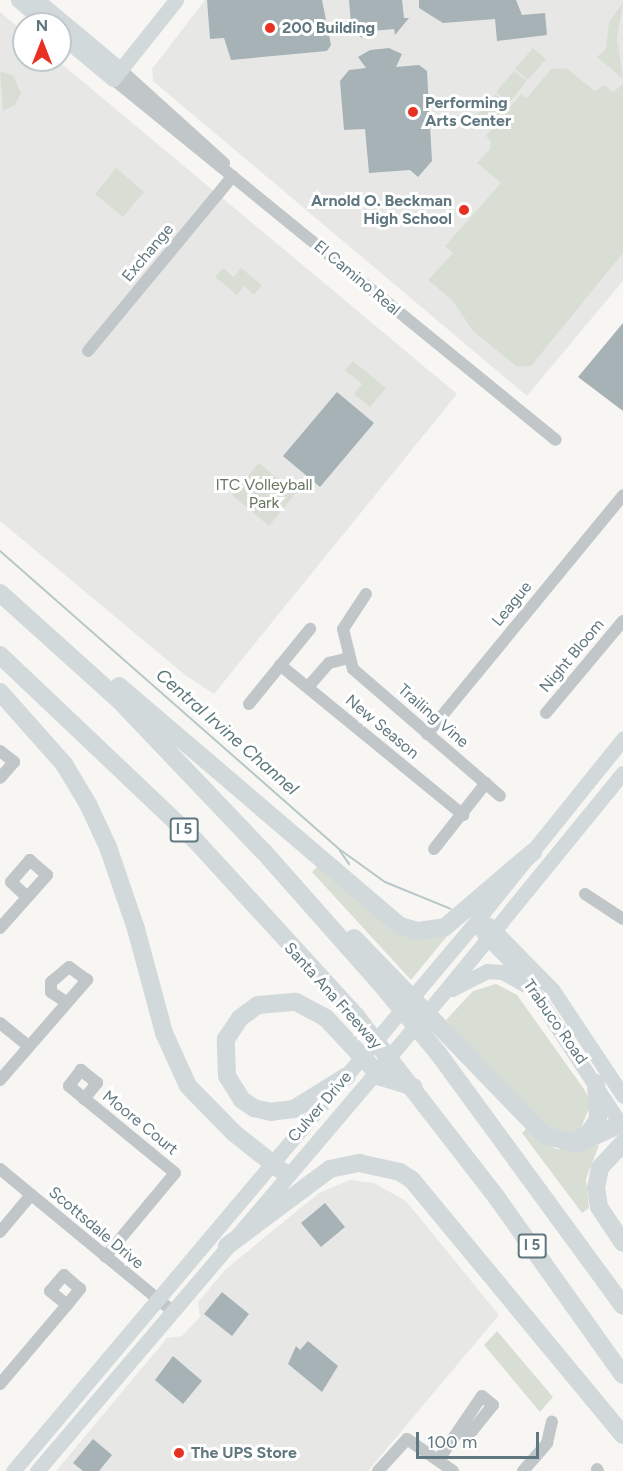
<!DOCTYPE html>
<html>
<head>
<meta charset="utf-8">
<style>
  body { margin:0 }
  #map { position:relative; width:623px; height:1471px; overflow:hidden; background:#f7f6f3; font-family:Figtree,sans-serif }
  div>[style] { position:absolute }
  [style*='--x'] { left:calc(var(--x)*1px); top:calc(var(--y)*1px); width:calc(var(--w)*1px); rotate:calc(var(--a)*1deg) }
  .built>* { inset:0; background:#e7e8e6 }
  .green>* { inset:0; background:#d9ded4 }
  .stream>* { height:2px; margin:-1px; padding:0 1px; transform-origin:1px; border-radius:1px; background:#b7c7c8 }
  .building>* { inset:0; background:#a6b2b5 }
  .minor>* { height:12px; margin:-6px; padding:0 6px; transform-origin:6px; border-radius:6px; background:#c1c7c9 }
  .major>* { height:15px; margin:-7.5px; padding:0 7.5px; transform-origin:7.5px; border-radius:7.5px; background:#d2d9db }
  .highway>* { height:18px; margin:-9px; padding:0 9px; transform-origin:9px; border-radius:9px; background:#d2d9db }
  .dots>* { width:16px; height:16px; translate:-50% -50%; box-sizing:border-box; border:3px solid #fff; border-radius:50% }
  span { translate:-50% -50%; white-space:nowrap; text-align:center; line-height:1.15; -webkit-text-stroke:6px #fff; paint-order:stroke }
  .shield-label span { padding:2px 4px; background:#fff; border:2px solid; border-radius:4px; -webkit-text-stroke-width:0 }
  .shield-label { font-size:15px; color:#60777f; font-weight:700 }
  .poi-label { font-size:16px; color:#60777f; font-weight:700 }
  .left { translate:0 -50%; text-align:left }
  .right { translate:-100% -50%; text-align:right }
  .street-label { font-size:16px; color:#60777f }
  .park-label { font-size:16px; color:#677760 }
  .water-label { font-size:18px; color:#5b777a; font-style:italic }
  .north { position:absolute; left:12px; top:12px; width:60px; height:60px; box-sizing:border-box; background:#fff; border:2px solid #bfc9cc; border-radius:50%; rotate:0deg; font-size:16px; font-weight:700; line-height:24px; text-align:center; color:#60777f }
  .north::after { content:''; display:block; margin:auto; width:21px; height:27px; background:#e83122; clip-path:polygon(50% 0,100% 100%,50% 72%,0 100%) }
  .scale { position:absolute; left:416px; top:1432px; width:123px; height:27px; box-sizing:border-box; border:3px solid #60777f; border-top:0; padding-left:8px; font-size:18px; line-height:21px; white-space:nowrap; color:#60777f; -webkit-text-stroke:4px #fff; paint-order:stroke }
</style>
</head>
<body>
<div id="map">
  <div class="built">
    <i style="clip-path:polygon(205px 0,623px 0,623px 281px,527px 396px,153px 81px,152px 69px)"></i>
    <i style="clip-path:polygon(0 12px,24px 32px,24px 60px,57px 60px,457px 394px,214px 694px,185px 675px,0 521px)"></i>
    <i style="clip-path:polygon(350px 1180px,374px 1183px,406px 1201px,499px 1315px,368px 1471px,56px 1471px,167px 1338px,182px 1336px,200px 1317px,198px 1302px,226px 1269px,319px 1193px)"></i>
  </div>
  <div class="green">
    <i style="clip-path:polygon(623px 3px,617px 38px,623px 79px,597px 57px,606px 49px,609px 22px)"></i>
    <i style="clip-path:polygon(533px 48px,546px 59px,528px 80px,515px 69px)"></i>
    <i style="clip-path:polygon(566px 68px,595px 91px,604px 85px,613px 92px,623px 84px,623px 253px,531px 366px,517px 367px,473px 331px,452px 300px,428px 280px,453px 253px,445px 246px,501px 183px,477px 163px,490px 149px,491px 141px,486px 136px,521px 94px,527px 98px,551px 69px)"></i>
    <i style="clip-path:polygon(0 71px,13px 75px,21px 93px,15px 105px,3px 111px)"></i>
    <i style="clip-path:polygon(514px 71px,527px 81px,509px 103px,496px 92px)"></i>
    <i style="clip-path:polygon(495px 94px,508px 105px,490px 126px,477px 115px)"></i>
    <i style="clip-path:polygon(116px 168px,144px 192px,123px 217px,95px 194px)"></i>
    <i style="clip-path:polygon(223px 268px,234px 277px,241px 268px,262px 285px,254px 295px,244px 286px,237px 295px,215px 277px)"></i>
    <i style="clip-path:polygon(353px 361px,386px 388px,370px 407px,354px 394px,362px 384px,345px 370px)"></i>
    <i style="clip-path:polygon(259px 463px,295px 494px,269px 526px,232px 495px)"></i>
    <i style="clip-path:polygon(320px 864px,383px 920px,452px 930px,411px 980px,312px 872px)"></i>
    <i style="clip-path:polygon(496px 984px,517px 995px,584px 1089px,591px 1103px,579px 1133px,560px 1134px,538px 1122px,446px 1020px,473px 991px)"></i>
    <i style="clip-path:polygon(526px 1129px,556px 1149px,599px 1145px,586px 1179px,589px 1208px,582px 1213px,522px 1133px)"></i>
    <i style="clip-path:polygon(497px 1331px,553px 1397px,540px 1412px,484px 1345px)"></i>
  </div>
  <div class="stream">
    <i style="--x:0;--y:551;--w:451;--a:41.3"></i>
    <i style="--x:339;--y:849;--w:57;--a:35.7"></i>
    <i style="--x:385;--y:882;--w:71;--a:22.2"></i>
    <i style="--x:340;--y:851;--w:16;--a:55"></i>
  </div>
  <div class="building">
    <i style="clip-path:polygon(207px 0,322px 0,331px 45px,327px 51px,231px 60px,224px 38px,210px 39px)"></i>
    <i style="clip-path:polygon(349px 0,402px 0,404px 18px,409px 18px,395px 35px,394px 29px,361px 32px,362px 38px,345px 24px,351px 23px)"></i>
    <i style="clip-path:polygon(419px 0,516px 0,522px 15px,545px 13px,547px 35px,497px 41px,495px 19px,443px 23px,419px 8px)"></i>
    <i style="clip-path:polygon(389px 48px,402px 54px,396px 67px,419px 65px,427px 71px,432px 161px,418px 177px,410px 170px,369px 173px,365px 129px,344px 130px,340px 81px,349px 70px,366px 68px,358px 57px,370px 50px)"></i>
    <i style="clip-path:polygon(623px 323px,623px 411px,578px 377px)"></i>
    <i style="clip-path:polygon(337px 392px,374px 423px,320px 487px,283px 456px)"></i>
    <i style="clip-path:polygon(325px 1203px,345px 1227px,321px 1247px,301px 1223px)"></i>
    <i style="clip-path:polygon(222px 1292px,249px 1314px,232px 1336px,204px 1314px)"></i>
    <i style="clip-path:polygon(308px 1341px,338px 1366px,322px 1392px,288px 1364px,296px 1346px,300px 1350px)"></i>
    <i style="clip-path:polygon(173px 1356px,202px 1381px,183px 1404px,155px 1380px)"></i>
    <i style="clip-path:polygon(93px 1439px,112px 1455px,99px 1471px,83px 1471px,73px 1463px)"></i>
  </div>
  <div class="minor">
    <i style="--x:121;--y:70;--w:139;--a:42.1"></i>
    <i style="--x:113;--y:79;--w:571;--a:39.18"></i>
    <i style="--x:88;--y:351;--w:227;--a:-50.4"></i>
    <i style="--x:366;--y:594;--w:42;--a:123.3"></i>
    <i style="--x:343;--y:629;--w:41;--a:76"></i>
    <i style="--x:353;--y:669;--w:194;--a:40.8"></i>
    <i style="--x:280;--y:665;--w:237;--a:39.3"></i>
    <i style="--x:308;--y:687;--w:32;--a:-49"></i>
    <i style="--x:329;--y:663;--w:21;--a:-14"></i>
    <i style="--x:249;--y:704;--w:97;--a:-50.9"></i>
    <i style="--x:546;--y:713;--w:120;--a:-50.1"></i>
    <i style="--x:427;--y:734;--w:309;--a:-50.6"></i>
    <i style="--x:0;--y:751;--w:18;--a:38"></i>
    <i style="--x:14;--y:762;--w:21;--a:131"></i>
    <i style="--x:434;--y:849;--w:84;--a:-51.8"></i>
    <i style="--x:585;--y:894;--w:45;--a:33.3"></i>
    <i style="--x:0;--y:928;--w:71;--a:-48.4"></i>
    <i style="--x:47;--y:875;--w:23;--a:-139"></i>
    <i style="--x:30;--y:860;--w:29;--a:131"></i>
    <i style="--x:11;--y:882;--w:22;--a:43"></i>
    <i style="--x:0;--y:1023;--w:36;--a:39"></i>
    <i style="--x:0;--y:1080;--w:133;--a:-49"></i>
    <i style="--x:87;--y:980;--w:22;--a:-144"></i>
    <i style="--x:69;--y:967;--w:23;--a:140"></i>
    <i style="--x:51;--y:982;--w:10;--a:90"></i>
    <i style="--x:51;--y:992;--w:18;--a:34"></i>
    <i style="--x:84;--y:1099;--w:21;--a:-51"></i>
    <i style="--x:97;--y:1083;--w:21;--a:-141"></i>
    <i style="--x:81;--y:1070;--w:20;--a:127"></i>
    <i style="--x:69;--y:1086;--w:137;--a:39.4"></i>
    <i style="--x:175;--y:1173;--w:109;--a:129.8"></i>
    <i style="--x:0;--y:1169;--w:222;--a:39.5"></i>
    <i style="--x:0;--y:1232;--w:48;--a:-50"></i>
    <i style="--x:0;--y:1384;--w:104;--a:-49.7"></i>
    <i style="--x:67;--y:1305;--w:21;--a:-51"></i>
    <i style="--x:80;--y:1289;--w:21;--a:-139"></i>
    <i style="--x:64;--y:1275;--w:21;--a:131"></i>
    <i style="--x:50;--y:1291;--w:22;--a:39"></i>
    <i style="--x:439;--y:1459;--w:76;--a:-55.7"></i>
    <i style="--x:482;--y:1396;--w:14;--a:39"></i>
    <i style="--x:493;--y:1405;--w:33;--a:129"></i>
    <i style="--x:472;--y:1431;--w:12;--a:171"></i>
    <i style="--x:597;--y:1469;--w:2;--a:63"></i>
    <i style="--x:378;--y:1471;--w:43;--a:-47.8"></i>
    <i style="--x:407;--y:1439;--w:56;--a:34.8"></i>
    <i style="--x:523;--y:1471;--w:37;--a:-49"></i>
    <i style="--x:547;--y:1443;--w:22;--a:-77"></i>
  </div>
  <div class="major">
    <i style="--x:18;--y:0;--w:38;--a:40"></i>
    <i style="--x:37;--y:0;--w:109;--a:39.8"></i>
    <i style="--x:60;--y:35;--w:69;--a:39.7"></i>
    <i style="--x:113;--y:79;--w:101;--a:-51.4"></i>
    <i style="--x:489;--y:925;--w:90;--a:45.5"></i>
    <i style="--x:552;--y:989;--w:128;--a:56.4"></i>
    <i style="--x:483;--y:933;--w:54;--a:45.7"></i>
    <i style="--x:521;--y:972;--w:186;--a:56.8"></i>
    <i style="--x:452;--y:989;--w:39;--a:-27"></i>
    <i style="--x:487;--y:971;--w:15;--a:4"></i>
    <i style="--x:502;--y:972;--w:26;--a:29"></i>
    <i style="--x:13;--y:1471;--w:715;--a:-49.88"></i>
    <i style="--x:474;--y:924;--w:238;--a:-51.2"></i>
    <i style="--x:37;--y:1471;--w:622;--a:-49.63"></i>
    <i style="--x:440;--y:997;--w:289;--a:-50.8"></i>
  </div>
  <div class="highway">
    <i style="--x:0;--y:593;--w:160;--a:42"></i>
    <i style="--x:119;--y:700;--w:210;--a:46.4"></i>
    <i style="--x:264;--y:852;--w:175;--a:48.5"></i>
    <i style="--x:380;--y:983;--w:91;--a:50.4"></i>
    <i style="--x:438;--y:1053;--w:313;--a:53.8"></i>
    <i style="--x:0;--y:655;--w:269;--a:43.5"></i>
    <i style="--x:195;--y:840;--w:239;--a:47.5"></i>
    <i style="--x:356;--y:1016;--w:230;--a:52.2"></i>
    <i style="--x:497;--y:1198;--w:217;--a:54.6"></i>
    <i style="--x:119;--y:686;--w:370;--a:40.5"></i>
    <i style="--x:400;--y:926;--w:19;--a:16"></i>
    <i style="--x:418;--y:931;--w:27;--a:-8"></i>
    <i style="--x:445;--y:927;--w:116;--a:-40.4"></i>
    <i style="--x:0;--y:692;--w:96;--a:48.4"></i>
    <i style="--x:64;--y:764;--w:47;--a:59"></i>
    <i style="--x:88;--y:804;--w:47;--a:65.1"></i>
    <i style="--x:108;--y:847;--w:87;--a:71.1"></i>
    <i style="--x:136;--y:929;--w:108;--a:74.9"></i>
    <i style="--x:164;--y:1033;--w:58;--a:65.6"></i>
    <i style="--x:188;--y:1086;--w:66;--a:45.6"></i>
    <i style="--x:234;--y:1133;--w:68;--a:38.4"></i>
    <i style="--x:354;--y:938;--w:274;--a:46"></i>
    <i style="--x:544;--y:1135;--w:34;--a:15"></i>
    <i style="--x:577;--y:1144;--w:51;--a:-24.5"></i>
    <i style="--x:347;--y:1076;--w:62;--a:148.1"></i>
    <i style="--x:294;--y:1109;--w:23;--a:173"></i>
    <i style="--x:271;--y:1112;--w:17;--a:-167"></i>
    <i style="--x:254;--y:1108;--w:14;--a:-146"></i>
    <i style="--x:242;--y:1100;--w:28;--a:-122"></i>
    <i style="--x:227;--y:1076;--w:37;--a:-92"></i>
    <i style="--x:226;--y:1039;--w:25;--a:-56"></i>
    <i style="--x:240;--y:1018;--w:22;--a:-36"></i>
    <i style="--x:258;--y:1005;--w:38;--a:-5"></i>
    <i style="--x:296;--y:1002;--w:34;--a:28"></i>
    <i style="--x:326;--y:1018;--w:81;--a:47"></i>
    <i style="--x:381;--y:1077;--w:34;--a:17"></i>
    <i style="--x:577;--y:1139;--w:11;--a:-22"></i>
    <i style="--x:587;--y:1135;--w:19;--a:-54"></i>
    <i style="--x:598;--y:1120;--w:37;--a:-93"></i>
    <i style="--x:623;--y:1143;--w:34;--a:133"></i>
    <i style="--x:600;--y:1168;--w:20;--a:101"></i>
    <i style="--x:596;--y:1188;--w:19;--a:81"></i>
    <i style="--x:599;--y:1207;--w:43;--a:56.3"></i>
    <i style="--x:227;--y:1246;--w:129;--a:-36.8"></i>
    <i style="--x:330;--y:1169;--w:30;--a:-12"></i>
    <i style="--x:359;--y:1163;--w:42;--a:12.4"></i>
    <i style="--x:400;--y:1172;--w:14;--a:34"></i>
    <i style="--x:412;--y:1180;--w:331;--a:50.4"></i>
  </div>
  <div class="dots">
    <i style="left:270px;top:28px;background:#e83122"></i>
    <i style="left:413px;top:112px;background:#e83122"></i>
    <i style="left:464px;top:210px;background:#e83122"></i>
    <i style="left:179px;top:1453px;background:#e83122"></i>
  </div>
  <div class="shield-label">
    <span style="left:184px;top:830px">I 5</span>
    <span style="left:532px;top:1246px">I 5</span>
  </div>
  <div class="poi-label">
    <span class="left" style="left:282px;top:28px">200 Building</span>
    <span class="left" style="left:425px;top:112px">Performing<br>Arts Center</span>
    <span class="right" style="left:452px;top:210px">Arnold O. Beckman<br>High School</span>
    <span class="left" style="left:191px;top:1453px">The UPS Store</span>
  </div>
  <div class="street-label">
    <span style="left:148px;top:253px;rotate:-50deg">Exchange</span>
    <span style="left:357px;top:278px;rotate:40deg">El Camino Real</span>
    <span style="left:512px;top:604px;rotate:-51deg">League</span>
    <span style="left:572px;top:656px;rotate:-50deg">Night Bloom</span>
    <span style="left:433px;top:716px;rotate:41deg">Trailing Vine</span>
    <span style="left:382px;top:727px;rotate:40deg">New Season</span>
    <span style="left:333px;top:996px;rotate:48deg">Santa Ana Freeway</span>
    <span style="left:555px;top:1022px;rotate:55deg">Trabuco Road</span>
    <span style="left:320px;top:1107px;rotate:-49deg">Culver Drive</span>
    <span style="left:140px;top:1123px;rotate:39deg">Moore Court</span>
    <span style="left:96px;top:1228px;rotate:40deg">Scottsdale Drive</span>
  </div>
  <div class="park-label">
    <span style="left:264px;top:494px">ITC Volleyball<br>Park</span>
  </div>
  <div class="water-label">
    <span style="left:227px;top:732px;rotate:41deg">Central Irvine Channel</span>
  </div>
  <div class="north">N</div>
  <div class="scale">100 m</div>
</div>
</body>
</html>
